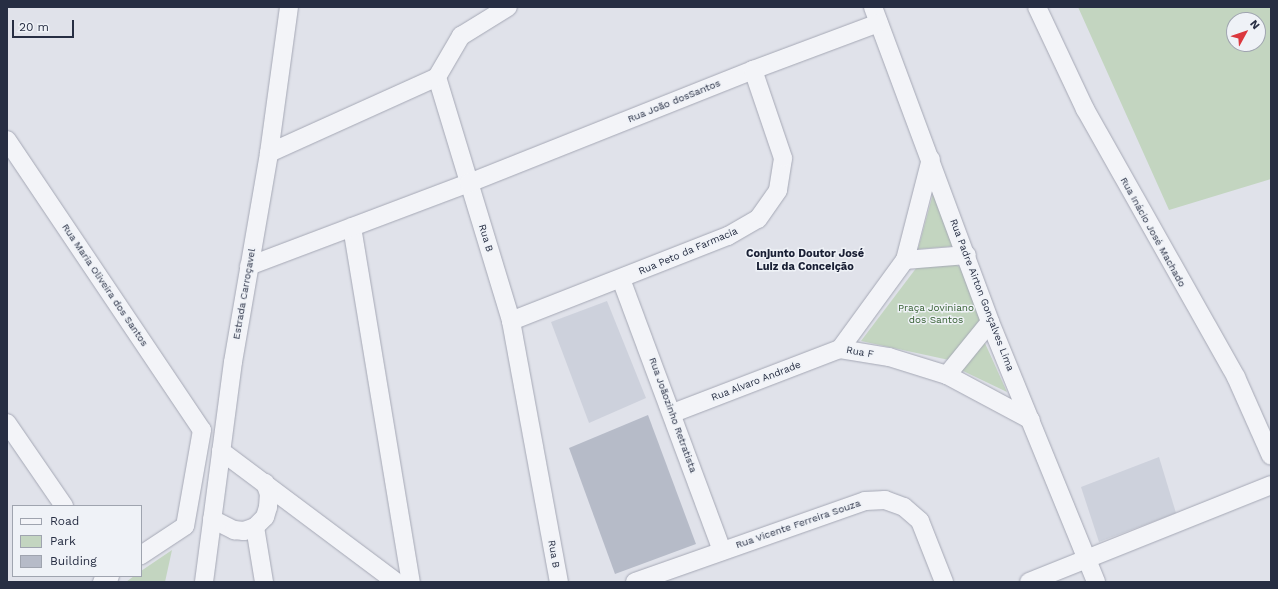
<!DOCTYPE html>
<html>
<head>
<meta charset="utf-8">
<style>
  body { margin:0 }
  #map { position:relative; width:1278px; height:589px; overflow:hidden; background:#e0e2ea; font-family:"Work Sans",sans-serif }
  div>[style] { position:absolute }
  [style*='--x'] { left:calc(var(--x)*1px); top:calc(var(--y)*1px); width:calc(var(--w)*1px); rotate:calc(var(--a)*1deg) }
  .built>* { inset:0; background:#cdd1dc }
  .green>* { inset:0; background:#c3d5c0 }
  .building>* { inset:0; background:#b6bbc8 }
  .roads { filter:drop-shadow(0 0 1px #a5a8b5) drop-shadow(0 0 1px #a5a8b5) }
  .minor>* { height:18px; margin:-9px; padding:0 9px; transform-origin:9px; border-radius:9px; background:#f3f4f8 }
  span { translate:-50% -50%; white-space:nowrap; text-align:center; line-height:1.15; -webkit-text-stroke:3px #eff2f7; paint-order:stroke }
  .street-label { font-size:10px; color:#272e43 }
  .park-label { font-size:10px; color:#366032 }
  .neighbourhood-label { font-size:11px; color:#191f34; font-weight:700 }
  .frame { position:absolute; inset:0; border:8px solid #272e43; pointer-events:none }
  .legend { position:absolute; left:12px; top:505px; width:130px; height:72px; box-sizing:border-box; background:#eff2f7; border:1px solid #9fa4af; margin:0; padding:5px 7px; list-style:none; font-size:12px; color:#272e43 }
  .legend li { display:flex; align-items:center; gap:8px; height:20px }
  .legend b { width:20px; border:1px solid #9fa4af }
  .north { position:absolute; left:1226px; top:12px; width:40px; height:40px; box-sizing:border-box; background:#eff2f7; border:1px solid #9fa4af; border-radius:50%; rotate:50deg; font-size:11px; font-weight:700; line-height:16px; text-align:center; color:#272e43 }
  .north::after { content:''; display:block; margin:auto; width:14px; height:18px; background:#db383e; clip-path:polygon(50% 0,100% 100%,50% 72%,0 100%) }
  .scale { position:absolute; left:12px; top:20px; width:62px; height:18px; box-sizing:border-box; border:2px solid #272e43; border-top:0; padding-left:5px; font-size:12px; line-height:14px; white-space:nowrap; color:#272e43; -webkit-text-stroke:3px #eff2f7; paint-order:stroke }
</style>
</head>
<body>
<div id="map">
  <div class="built">
    <i style="clip-path:polygon(607px 301px,646px 398px,589px 423px,551px 322px)"></i>
    <i style="clip-path:polygon(1159px 457px,1176px 513px,1099px 542px,1081px 487px)"></i>
  </div>
  <div class="green">
    <i style="clip-path:polygon(evenodd,1078px 7px,1271px 7px,1271px 179px,1169px 210px,1078px 7px,1234px 20px,1258px 20px,1258px 44px,1234px 44px,1234px 20px)"></i>
    <i style="clip-path:polygon(934px 190px,955px 246px,918px 249px)"></i>
    <i style="clip-path:polygon(953px 263px,963px 269px,980px 320px,949px 360px,861px 341px,917px 267px)"></i>
    <i style="clip-path:polygon(984px 341px,1007px 392px,961px 370px)"></i>
    <i style="clip-path:polygon(172px 550px,165px 582px,126px 582px,134px 576px,141px 576px,141px 571px)"></i>
  </div>
  <div class="building">
    <i style="clip-path:polygon(648px 415px,696px 544px,615px 574px,569px 448px)"></i>
  </div>
  <div class="roads">
    <div class="minor">
      <i style="--x:873;--y:7;--w:336;--a:69.6"></i>
      <i style="--x:990;--y:322;--w:281;--a:67.8"></i>
      <i style="--x:1037;--y:7;--w:113;--a:64.8"></i>
      <i style="--x:1085;--y:109;--w:308;--a:60.6"></i>
      <i style="--x:1236;--y:377;--w:86;--a:66.1"></i>
      <i style="--x:437;--y:77;--w:255;--a:73.1"></i>
      <i style="--x:511;--y:321;--w:265;--a:79.6"></i>
      <i style="--x:437;--y:77;--w:48;--a:-59.7"></i>
      <i style="--x:461;--y:36;--w:55;--a:-31.7"></i>
      <i style="--x:7;--y:140;--w:349;--a:56.1"></i>
      <i style="--x:202;--y:430;--w:97;--a:100"></i>
      <i style="--x:185;--y:526;--w:53;--a:146.6"></i>
      <i style="--x:269;--y:153;--w:184;--a:-24.3"></i>
      <i style="--x:352;--y:227;--w:360;--a:80.6"></i>
      <i style="--x:905;--y:260;--w:62;--a:-4.6"></i>
      <i style="--x:249;--y:266;--w:235;--a:-20.7"></i>
      <i style="--x:469;--y:183;--w:306;--a:-21.7"></i>
      <i style="--x:753;--y:70;--w:134;--a:-20.5"></i>
      <i style="--x:621;--y:279;--w:290;--a:69.6"></i>
      <i style="--x:511;--y:321;--w:233;--a:-21.4"></i>
      <i style="--x:728;--y:236;--w:34;--a:-30"></i>
      <i style="--x:758;--y:219;--w:35;--a:-55"></i>
      <i style="--x:778;--y:190;--w:32;--a:-81"></i>
      <i style="--x:783;--y:158;--w:93;--a:-108.8"></i>
      <i style="--x:840;--y:349;--w:110;--a:-53.9"></i>
      <i style="--x:905;--y:260;--w:104;--a:-75.6"></i>
      <i style="--x:840;--y:349;--w:50;--a:9.3"></i>
      <i style="--x:889;--y:357;--w:61;--a:17.2"></i>
      <i style="--x:947;--y:375;--w:95;--a:28.2"></i>
      <i style="--x:947;--y:375;--w:68;--a:-50.9"></i>
      <i style="--x:673;--y:413;--w:179;--a:-21"></i>
      <i style="--x:7;--y:423;--w:101;--a:55.5"></i>
      <i style="--x:221;--y:451;--w:219;--a:36.8"></i>
      <i style="--x:212;--y:519;--w:25;--a:27"></i>
      <i style="--x:234;--y:530;--w:10;--a:6"></i>
      <i style="--x:244;--y:531;--w:12;--a:-20"></i>
      <i style="--x:255;--y:527;--w:14;--a:-45"></i>
      <i style="--x:265;--y:517;--w:10;--a:-73"></i>
      <i style="--x:268;--y:507;--w:13;--a:-86"></i>
      <i style="--x:269;--y:494;--w:12;--a:-110"></i>
      <i style="--x:255;--y:527;--w:56;--a:80.7"></i>
      <i style="--x:102;--y:582;--w:10;--a:-37"></i>
      <i style="--x:204;--y:582;--w:222;--a:-82.5"></i>
      <i style="--x:233;--y:362;--w:212;--a:-80.2"></i>
      <i style="--x:269;--y:153;--w:147;--a:-82.2"></i>
      <i style="--x:635;--y:582;--w:244;--a:-19.4"></i>
      <i style="--x:865;--y:501;--w:20;--a:-3"></i>
      <i style="--x:885;--y:500;--w:20;--a:20"></i>
      <i style="--x:904;--y:507;--w:21;--a:41"></i>
      <i style="--x:920;--y:521;--w:66;--a:68.5"></i>
      <i style="--x:1029;--y:582;--w:261;--a:-21.8"></i>
    </div>
  </div>
  <div class="street-label">
    <span style="left:674px;top:101px;rotate:-22deg">Rua João dosSantos</span>
    <span style="left:1153px;top:232px;rotate:61deg">Rua Inácio José Machado</span>
    <span style="left:486px;top:238px;rotate:73deg">Rua B</span>
    <span style="left:688px;top:251px;rotate:-23deg">Rua Peto da Farmacia</span>
    <span style="left:105px;top:285px;rotate:56deg">Rua Maria Oliveira dos Santos</span>
    <span style="left:244px;top:294px;rotate:-80deg">Estrada Carroçavel</span>
    <span style="left:982px;top:295px;rotate:69deg">Rua Padre Airton Gonçalves Lima</span>
    <span style="left:860px;top:352px;rotate:10deg">Rua F</span>
    <span style="left:756px;top:381px;rotate:-21deg">Rua Alvaro Andrade</span>
    <span style="left:673px;top:415px;rotate:70deg">Rua Joãozinho Retratista</span>
    <span style="left:798px;top:524px;rotate:-19deg">Rua Vicente Ferreira Souza</span>
    <span style="left:554px;top:554px;rotate:80deg">Rua B</span>
  </div>
  <div class="park-label">
    <span style="left:936px;top:313px">Praça Joviniano<br>dos Santos</span>
  </div>
  <div class="neighbourhood-label">
    <span style="left:805px;top:261px">Conjunto Doutor José<br>Luiz da Conceição</span>
  </div>
  <div class="frame"></div>
  <ul class="legend">
  <li><b style="height:5px;background:#f3f4f8"></b>Road</li>
  <li><b style="height:11px;background:#c3d5c0"></b>Park</li>
  <li><b style="height:11px;background:#b6bbc8"></b>Building</li>
  </ul>
  <div class="north">N</div>
  <div class="scale">20 m</div>
</div>
</body>
</html>
